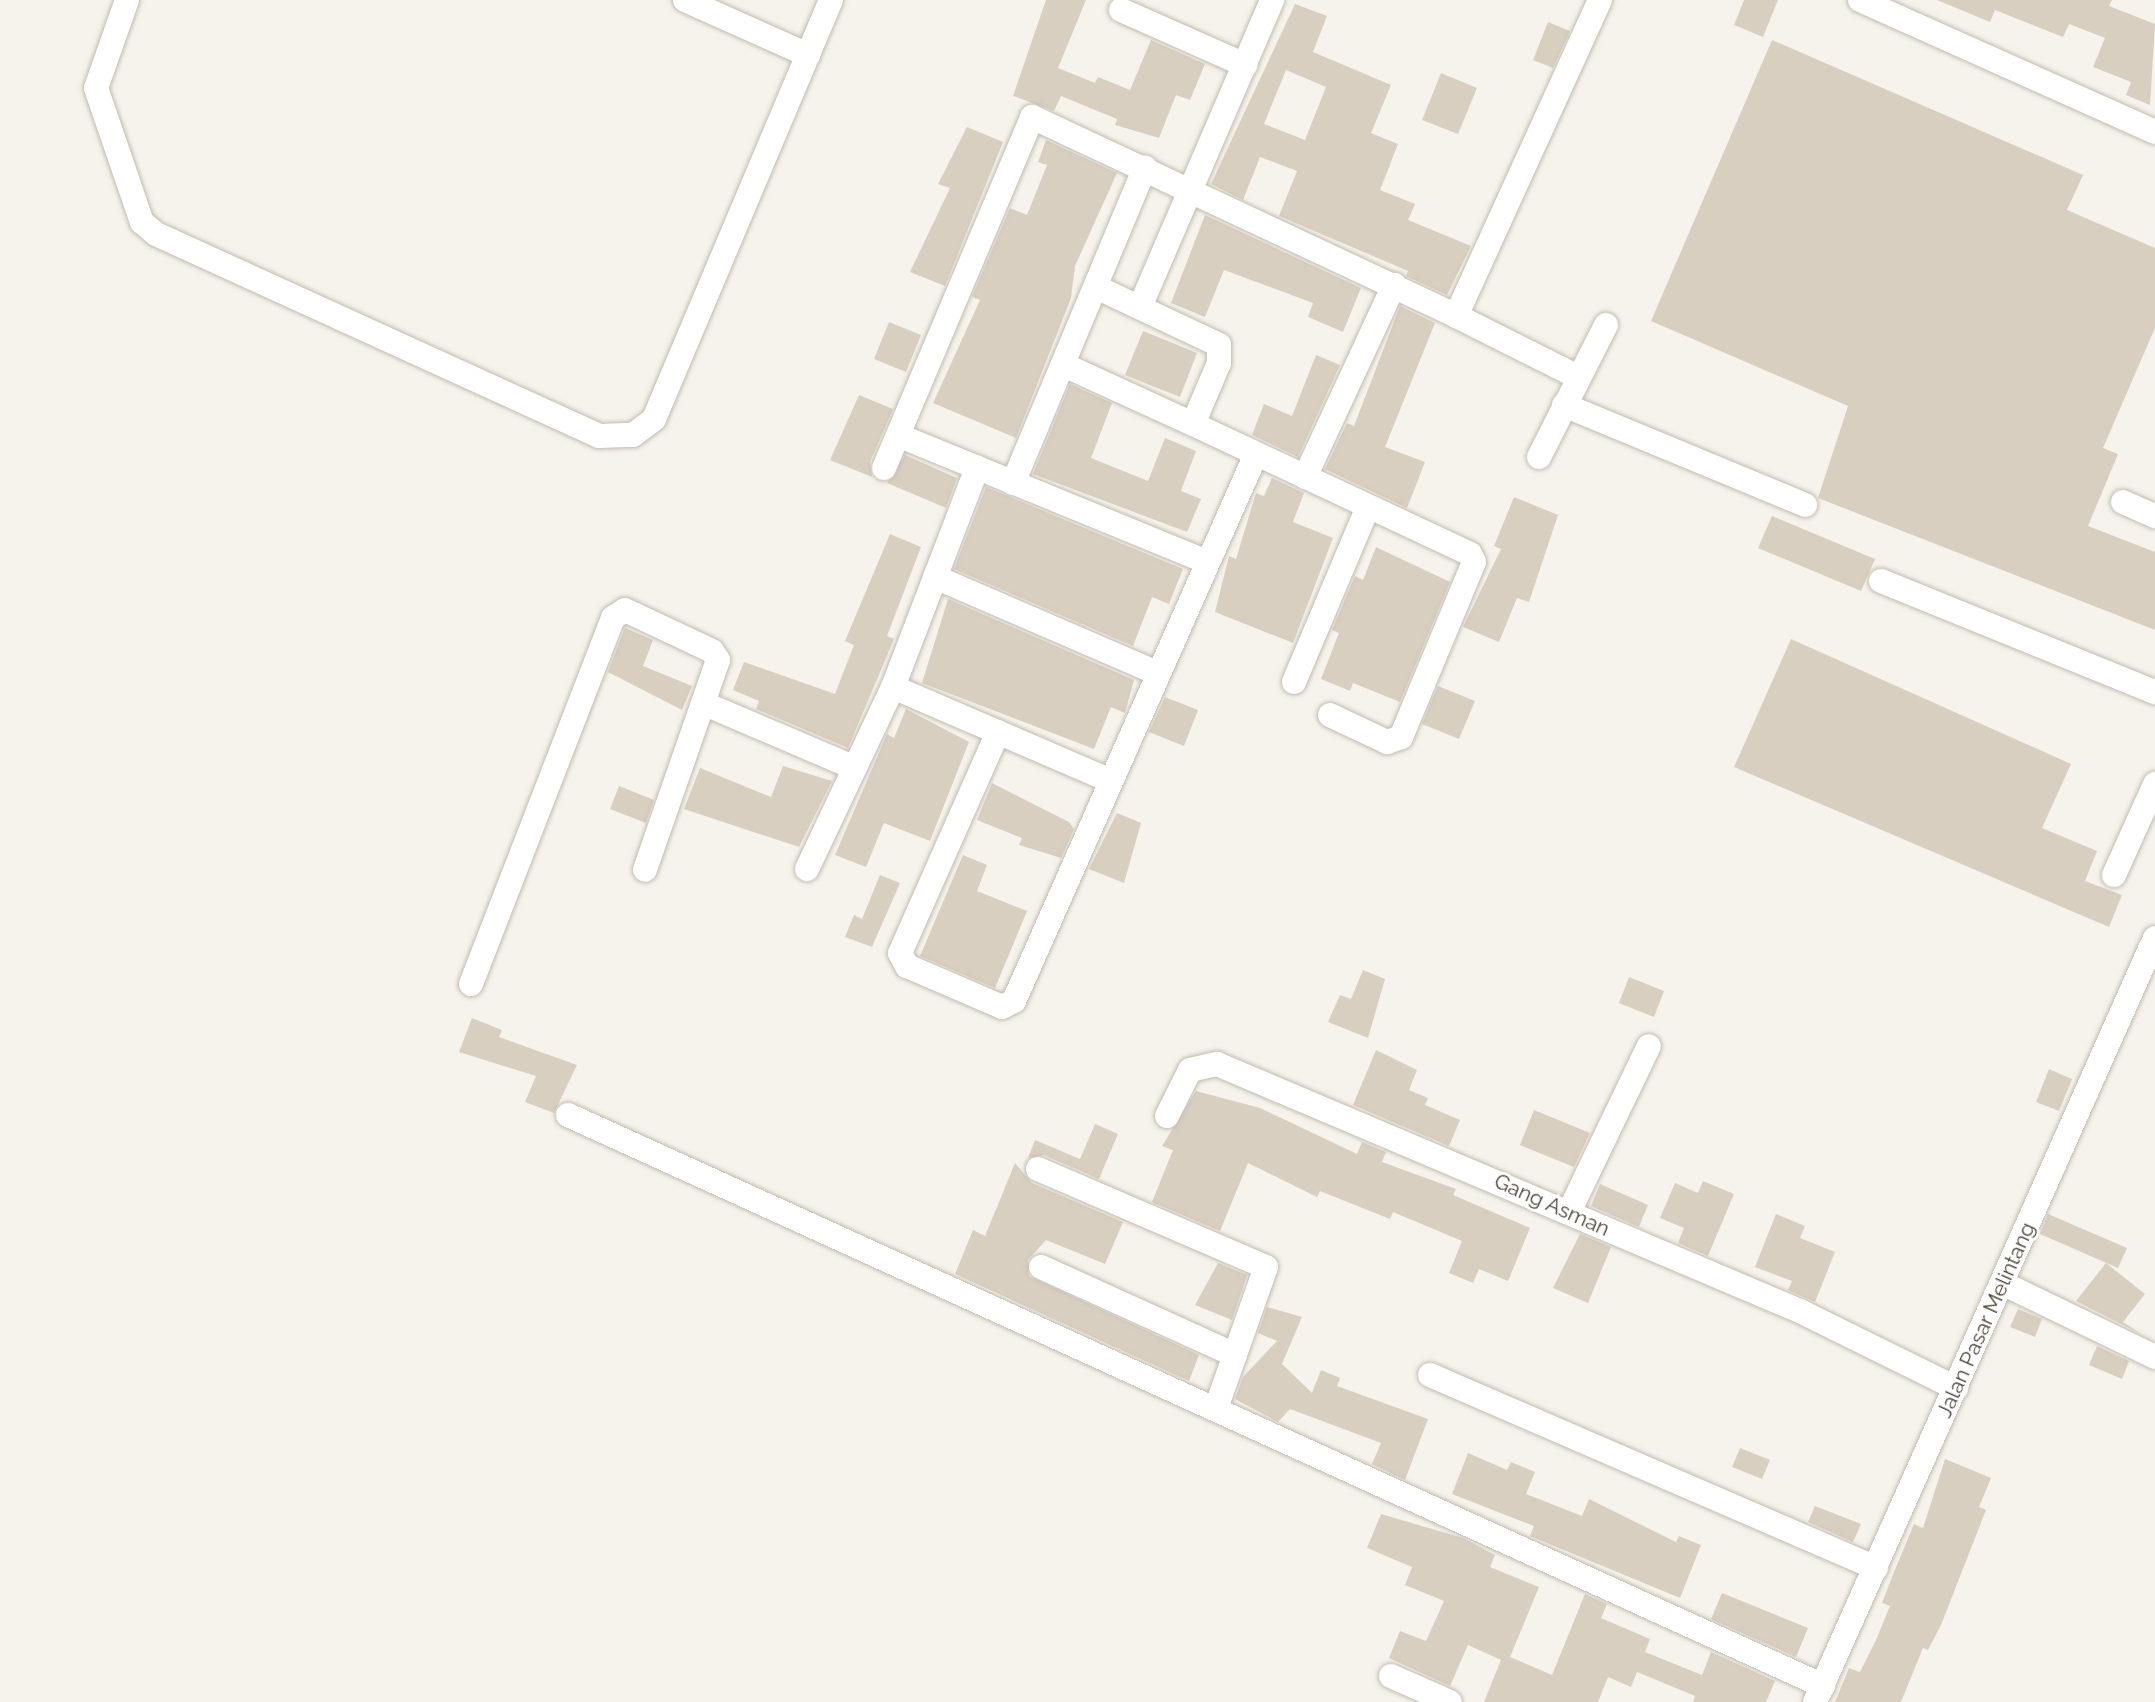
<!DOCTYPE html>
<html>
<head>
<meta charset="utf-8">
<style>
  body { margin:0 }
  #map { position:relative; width:2155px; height:1702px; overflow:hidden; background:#f6f3ec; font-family:Raleway,sans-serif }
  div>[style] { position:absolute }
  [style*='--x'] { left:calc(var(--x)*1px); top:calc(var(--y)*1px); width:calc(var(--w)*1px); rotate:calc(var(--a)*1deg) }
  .building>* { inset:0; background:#d8cfc1 }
  .roads { filter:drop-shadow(0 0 2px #c2bbae) drop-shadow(0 0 2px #c2bbae) }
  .minor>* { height:24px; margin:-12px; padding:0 12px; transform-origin:12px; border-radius:12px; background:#fff }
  span { translate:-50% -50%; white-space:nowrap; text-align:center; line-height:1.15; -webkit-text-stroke:6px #fff; paint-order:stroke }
  .street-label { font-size:21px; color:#4b4439 }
</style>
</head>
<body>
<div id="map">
  <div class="building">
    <i style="clip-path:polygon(1046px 0,1086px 0,1058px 68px,1095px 83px,1098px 77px,1130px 90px,1151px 40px,1205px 64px,1190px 100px,1176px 95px,1159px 138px,1115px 125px,1117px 119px,1061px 96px,1054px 111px,1013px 96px)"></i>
    <i style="clip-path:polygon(1744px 0,1778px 0,1763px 37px,1734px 25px)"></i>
    <i style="clip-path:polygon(1937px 0,2112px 0,2109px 6px,2155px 24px,2150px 105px,2126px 95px,2131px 82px,2093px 67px,2105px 38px,2069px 24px,2063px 37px,1995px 10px,1990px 22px)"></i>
    <i style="clip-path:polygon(evenodd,1295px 4px,1327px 16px,1313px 52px,1391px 85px,1371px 133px,1398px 144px,1380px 190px,1415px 204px,1408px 220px,1471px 246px,1447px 295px,1406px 276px,1408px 271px,1279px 216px,1297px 171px,1260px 157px,1243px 200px,1211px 184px,1295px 4px,1286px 70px,1326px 87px,1305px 140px,1264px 124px,1286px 70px)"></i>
    <i style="clip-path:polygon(1548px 22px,1570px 31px,1553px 68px,1533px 60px)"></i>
    <i style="clip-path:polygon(1772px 40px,2083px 175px,2067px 210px,2155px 248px,2155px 328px,2103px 448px,2118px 454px,2088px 526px,2155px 552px,2155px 630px,1818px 498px,1848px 406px,1651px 321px)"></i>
    <i style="clip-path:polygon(1441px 73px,1477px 88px,1458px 134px,1422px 120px)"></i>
    <i style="clip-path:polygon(967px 127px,1003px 142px,945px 286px,910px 272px,950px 188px,938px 184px)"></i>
    <i style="clip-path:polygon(1046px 140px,1117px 173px,1075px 266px,1071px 298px,1016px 438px,933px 403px,980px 300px,972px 297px,1010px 208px,1027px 215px,1047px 165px,1038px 162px)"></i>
    <i style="clip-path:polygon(1205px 215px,1361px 288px,1343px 332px,1308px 317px,1313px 303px,1224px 270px,1205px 317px,1171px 303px)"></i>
    <i style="clip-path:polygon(1400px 306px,1435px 323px,1385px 447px,1425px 462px,1407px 508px,1325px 469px,1347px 423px,1354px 426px)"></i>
    <i style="clip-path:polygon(889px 322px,921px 335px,906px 372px,874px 359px)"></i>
    <i style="clip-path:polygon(1143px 331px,1197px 353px,1180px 397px,1125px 375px)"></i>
    <i style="clip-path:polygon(1316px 355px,1340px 365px,1298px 457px,1252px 435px,1264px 404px,1292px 416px)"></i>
    <i style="clip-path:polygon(1070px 384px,1112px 403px,1091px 458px,1148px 481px,1165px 438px,1196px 451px,1181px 491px,1201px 499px,1187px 532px,1033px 474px)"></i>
    <i style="clip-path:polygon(859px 395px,893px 409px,870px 462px,872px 477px,830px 460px)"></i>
    <i style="clip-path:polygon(905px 455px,957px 478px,946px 508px,887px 483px)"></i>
    <i style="clip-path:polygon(1272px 478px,1304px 493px,1293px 522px,1333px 538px,1293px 643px,1215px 612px,1229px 556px,1236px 559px,1256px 493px,1264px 496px)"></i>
    <i style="clip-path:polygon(986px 487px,1183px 569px,1169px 604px,1152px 597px,1133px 646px,954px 569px)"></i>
    <i style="clip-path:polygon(1514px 497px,1558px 515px,1529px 602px,1517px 598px,1499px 642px,1463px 627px,1501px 549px,1494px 546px)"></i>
    <i style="clip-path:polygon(1772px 516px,1875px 559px,1861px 591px,1758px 548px)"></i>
    <i style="clip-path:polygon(890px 534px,921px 547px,887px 636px,894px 639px,848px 748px,756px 709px,759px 701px,733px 690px,744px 662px,835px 694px,854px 645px,845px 641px)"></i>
    <i style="clip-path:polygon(1376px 547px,1450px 582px,1400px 702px,1353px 683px,1350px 691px,1321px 679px,1339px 633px,1332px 630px,1355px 576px,1363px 580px)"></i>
    <i style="clip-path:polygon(948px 599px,1134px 680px,1125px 713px,1111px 707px,1094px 749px,922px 683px)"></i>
    <i style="clip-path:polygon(625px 628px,653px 640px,643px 666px,692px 686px,682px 710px,608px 672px)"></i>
    <i style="clip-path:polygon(1791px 639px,2071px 764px,2042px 828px,2097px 851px,2085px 881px,2122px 895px,2109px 927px,1734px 767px)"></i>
    <i style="clip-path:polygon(1438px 686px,1475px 701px,1459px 739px,1422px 724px)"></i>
    <i style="clip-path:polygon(1165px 697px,1198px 710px,1184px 746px,1149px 732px)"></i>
    <i style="clip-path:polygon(906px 709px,969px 742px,930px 841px,884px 823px,866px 867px,835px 855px,887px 734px,894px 738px)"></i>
    <i style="clip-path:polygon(783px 766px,832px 781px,799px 847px,684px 809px,700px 768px,771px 797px)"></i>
    <i style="clip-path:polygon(992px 783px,1069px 822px,1074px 829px,1061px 858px,1019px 845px,1022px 838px,977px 820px)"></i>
    <i style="clip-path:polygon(619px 786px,654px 800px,646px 823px,610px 809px)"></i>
    <i style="clip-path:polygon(1117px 813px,1141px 823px,1124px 883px,1089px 869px)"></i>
    <i style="clip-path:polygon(963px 855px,987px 865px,977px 891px,1027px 911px,995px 988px,920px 956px)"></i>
    <i style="clip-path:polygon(880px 875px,900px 883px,872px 947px,845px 937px,854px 915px,862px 919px)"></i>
    <i style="clip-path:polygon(1363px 970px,1385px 979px,1368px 1038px,1328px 1022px,1340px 995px,1351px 999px)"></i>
    <i style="clip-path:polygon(1629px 977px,1664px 991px,1654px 1017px,1619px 1003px)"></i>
    <i style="clip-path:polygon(472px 1018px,502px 1030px,499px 1037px,577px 1065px,554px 1113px,525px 1102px,536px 1076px,459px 1052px)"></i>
    <i style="clip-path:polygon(1376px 1050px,1417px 1070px,1409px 1090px,1428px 1098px,1425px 1105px,1460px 1120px,1449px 1146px,1353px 1105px)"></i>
    <i style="clip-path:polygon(2049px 1069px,2072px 1079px,2059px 1111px,2036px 1102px)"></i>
    <i style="clip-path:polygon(1196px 1091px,1260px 1108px,1357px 1154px,1362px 1142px,1386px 1152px,1382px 1162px,1456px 1189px,1453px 1195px,1530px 1228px,1508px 1281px,1479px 1269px,1473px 1283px,1449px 1273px,1462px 1241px,1393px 1212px,1390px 1219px,1320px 1191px,1317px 1197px,1248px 1163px,1220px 1231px,1152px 1202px,1173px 1150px,1162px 1146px)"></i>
    <i style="clip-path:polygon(1534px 1110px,1590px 1133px,1574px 1167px,1520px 1145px)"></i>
    <i style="clip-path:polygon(1095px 1124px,1118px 1134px,1099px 1179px,1044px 1155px,1028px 1158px,1035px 1140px,1080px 1159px)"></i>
    <i style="clip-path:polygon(1015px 1163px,1032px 1183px,1123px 1222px,1105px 1264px,1046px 1240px,1028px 1260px,1029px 1276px,1199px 1355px,1189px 1381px,955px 1274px,973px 1230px,985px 1236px)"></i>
    <i style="clip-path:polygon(1703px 1181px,1734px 1194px,1708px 1256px,1678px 1243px,1684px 1228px,1660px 1218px,1675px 1183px,1698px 1193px)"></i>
    <i style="clip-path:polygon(1600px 1184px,1648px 1205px,1639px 1227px,1591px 1206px)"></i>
    <i style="clip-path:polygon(1776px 1214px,1805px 1226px,1800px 1238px,1835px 1252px,1815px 1302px,1788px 1290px,1792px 1281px,1755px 1267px)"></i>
    <i style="clip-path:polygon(2048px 1214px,2127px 1248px,2118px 1268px,2040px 1234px)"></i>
    <i style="clip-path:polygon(1580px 1234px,1611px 1247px,1588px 1303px,1553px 1288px)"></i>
    <i style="clip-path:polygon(1218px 1263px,1247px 1275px,1232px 1320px,1195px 1305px)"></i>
    <i style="clip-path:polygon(2106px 1263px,2145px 1294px,2123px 1322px,2141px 1334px,2076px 1301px)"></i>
    <i style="clip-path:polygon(1267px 1307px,1302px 1317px,1282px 1364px,1312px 1393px,1321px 1370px,1340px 1378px,1337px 1386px,1428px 1419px,1405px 1480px,1372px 1464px,1381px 1443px,1290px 1409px,1278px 1422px,1235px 1399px,1243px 1377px,1277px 1341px,1258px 1333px)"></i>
    <i style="clip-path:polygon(2018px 1309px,2042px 1319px,2035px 1337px,2010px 1327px)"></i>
    <i style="clip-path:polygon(2097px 1346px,2129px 1361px,2122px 1379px,2089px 1365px)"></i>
    <i style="clip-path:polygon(1740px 1448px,1770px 1460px,1762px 1479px,1732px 1467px)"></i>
    <i style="clip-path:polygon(1468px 1453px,1507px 1470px,1511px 1462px,1535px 1472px,1526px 1494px,1582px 1516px,1589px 1499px,1676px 1542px,1679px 1536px,1701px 1545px,1680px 1598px,1530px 1536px,1534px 1526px,1452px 1494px)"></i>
    <i style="clip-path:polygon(1945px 1459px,1991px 1478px,1979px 1507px,1986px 1510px,1941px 1625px,1928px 1650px,1923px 1648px,1901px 1702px,1835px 1702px,1849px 1668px,1860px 1672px,1876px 1640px,1890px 1606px,1882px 1603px,1894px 1572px,1914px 1524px,1923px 1528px)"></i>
    <i style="clip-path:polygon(1815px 1506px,1861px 1524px,1853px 1542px,1808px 1522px)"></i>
    <i style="clip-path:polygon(1381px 1514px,1463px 1538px,1495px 1555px,1490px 1567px,1539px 1587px,1510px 1657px,1552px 1675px,1585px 1594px,1607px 1604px,1601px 1618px,1650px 1639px,1645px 1652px,1702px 1675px,1711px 1652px,1775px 1681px,1766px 1702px,1693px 1702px,1695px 1696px,1637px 1672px,1631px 1687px,1608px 1677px,1598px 1702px,1484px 1702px,1501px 1660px,1468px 1645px,1450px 1686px,1389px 1658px,1400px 1631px,1426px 1641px,1444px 1601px,1405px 1585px,1412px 1567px,1367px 1548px)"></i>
    <i style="clip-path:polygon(1722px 1593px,1808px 1628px,1796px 1657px,1711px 1619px)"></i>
  </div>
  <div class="roads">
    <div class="minor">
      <i style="--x:127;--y:0;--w:93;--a:109.4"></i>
      <i style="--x:96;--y:88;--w:142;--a:71.1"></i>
      <i style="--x:142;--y:222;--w:18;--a:41"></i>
      <i style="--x:156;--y:234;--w:487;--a:24.5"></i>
      <i style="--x:599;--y:436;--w:34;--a:-2"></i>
      <i style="--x:633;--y:435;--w:26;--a:-37"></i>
      <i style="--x:654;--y:419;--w:455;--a:-67.1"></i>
      <i style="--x:685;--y:0;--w:135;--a:24.1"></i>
      <i style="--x:1860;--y:0;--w:323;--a:24.1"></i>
      <i style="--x:1121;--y:10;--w:136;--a:23.9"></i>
      <i style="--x:1096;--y:287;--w:136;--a:25.2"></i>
      <i style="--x:1219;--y:345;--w:18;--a:90"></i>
      <i style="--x:1219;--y:363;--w:66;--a:113.1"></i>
      <i style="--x:1193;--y:424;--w:306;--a:25.1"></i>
      <i style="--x:1470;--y:554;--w:9;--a:63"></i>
      <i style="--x:1474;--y:562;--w:190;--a:112.6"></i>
      <i style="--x:1401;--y:737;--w:15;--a:160"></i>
      <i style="--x:1387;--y:742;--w:63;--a:-154.7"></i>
      <i style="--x:1140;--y:307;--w:334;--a:-66.7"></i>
      <i style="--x:1064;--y:365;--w:142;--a:24.6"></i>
      <i style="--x:1578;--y:377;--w:136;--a:-153.4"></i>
      <i style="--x:1456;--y:316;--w:347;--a:-65.5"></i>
      <i style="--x:1564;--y:405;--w:261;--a:22.5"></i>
      <i style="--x:900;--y:436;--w:332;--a:22.3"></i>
      <i style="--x:1539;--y:457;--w:148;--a:-63.1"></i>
      <i style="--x:884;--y:468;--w:381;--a:-67.1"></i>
      <i style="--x:1032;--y:117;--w:468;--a:25.1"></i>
      <i style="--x:1305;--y:477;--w:212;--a:-65.1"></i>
      <i style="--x:1013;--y:483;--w:342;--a:-67.3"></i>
      <i style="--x:2123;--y:502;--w:35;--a:24"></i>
      <i style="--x:935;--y:577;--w:242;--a:23.4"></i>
      <i style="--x:1881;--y:581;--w:296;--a:22.1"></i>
      <i style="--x:1294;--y:682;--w:190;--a:-67.1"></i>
      <i style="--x:893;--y:687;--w:235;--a:23.3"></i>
      <i style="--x:705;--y:704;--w:163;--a:23.1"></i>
      <i style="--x:998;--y:732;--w:242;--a:113.9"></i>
      <i style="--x:900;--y:953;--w:15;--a:62"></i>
      <i style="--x:907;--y:966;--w:103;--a:23.3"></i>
      <i style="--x:1002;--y:1007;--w:13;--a:-27"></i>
      <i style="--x:1014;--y:1001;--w:598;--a:-66.13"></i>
      <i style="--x:807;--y:869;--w:201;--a:-64.7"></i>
      <i style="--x:893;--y:687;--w:235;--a:-69"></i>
      <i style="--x:2114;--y:875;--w:100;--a:-65.7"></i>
      <i style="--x:471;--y:984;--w:393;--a:-68.8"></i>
      <i style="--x:613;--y:618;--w:14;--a:-34"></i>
      <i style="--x:625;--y:610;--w:96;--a:25.2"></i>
      <i style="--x:712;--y:651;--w:11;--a:56"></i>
      <i style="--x:718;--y:660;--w:222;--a:109.2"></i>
      <i style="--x:568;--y:1115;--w:1379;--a:24.46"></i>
      <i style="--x:1167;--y:1116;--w:51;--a:-63.4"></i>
      <i style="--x:1190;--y:1070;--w:28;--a:-13"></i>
      <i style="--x:1217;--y:1064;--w:635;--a:22.97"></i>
      <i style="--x:1802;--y:1312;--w:172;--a:26.3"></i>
      <i style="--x:1038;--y:1169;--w:248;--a:23.3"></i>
      <i style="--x:1266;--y:1267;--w:150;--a:109.5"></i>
      <i style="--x:1569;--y:1212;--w:184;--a:-64.3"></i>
      <i style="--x:1041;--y:1267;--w:213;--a:24.4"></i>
      <i style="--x:2002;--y:1283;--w:170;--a:25.8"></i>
      <i style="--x:1430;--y:1375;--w:486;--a:23.4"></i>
      <i style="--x:1391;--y:1676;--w:64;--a:23.8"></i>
      <i style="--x:1815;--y:1702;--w:836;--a:-66.01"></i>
    </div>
  </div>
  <div class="street-label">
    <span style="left:1552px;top:1205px;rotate:24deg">Gang Asman</span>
    <span style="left:1986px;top:1320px;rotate:-66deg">Jalan Pasar Melintang</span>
  </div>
</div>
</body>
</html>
